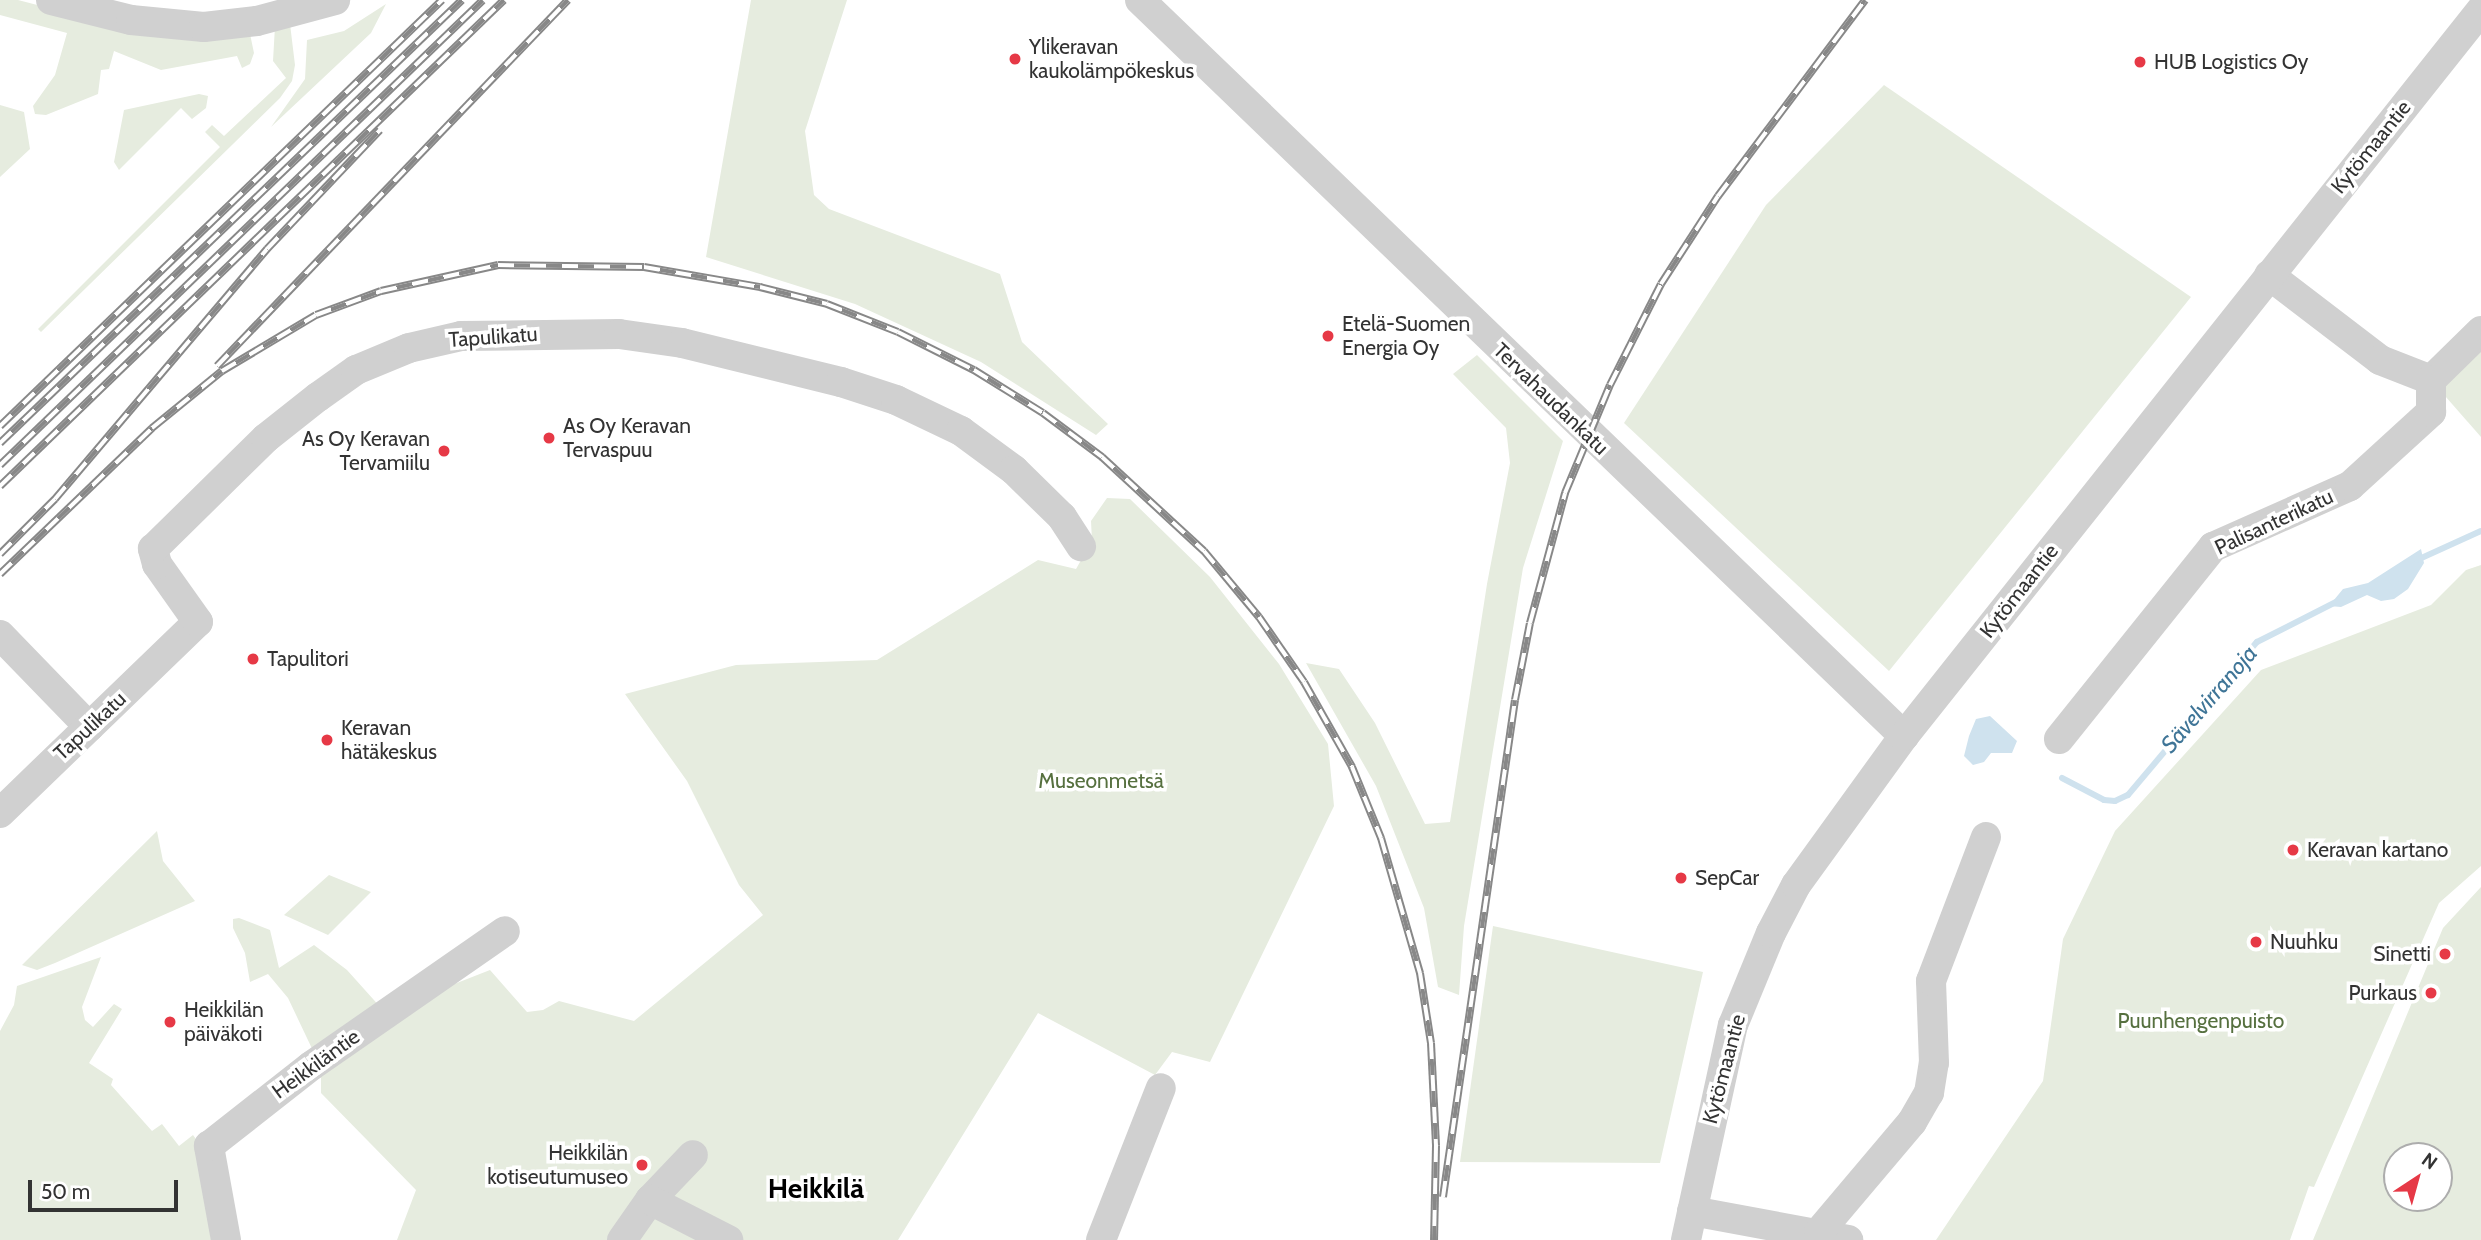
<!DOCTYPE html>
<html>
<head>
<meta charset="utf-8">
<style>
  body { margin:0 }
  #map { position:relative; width:2481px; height:1240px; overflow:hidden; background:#fff; font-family:Cabin,sans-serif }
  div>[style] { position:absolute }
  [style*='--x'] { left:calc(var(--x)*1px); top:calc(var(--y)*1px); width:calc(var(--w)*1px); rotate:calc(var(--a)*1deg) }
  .green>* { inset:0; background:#e6ecdf }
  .water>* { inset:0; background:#cfe2ee }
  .stream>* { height:6px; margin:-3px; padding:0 3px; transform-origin:3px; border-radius:3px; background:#cfe2ee }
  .minor>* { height:30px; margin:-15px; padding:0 15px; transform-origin:15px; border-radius:15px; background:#d0d0d0 }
  .rail>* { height:8px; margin-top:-4px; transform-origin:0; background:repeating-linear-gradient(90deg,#fff 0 16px,#888 0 32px); box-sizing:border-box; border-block:2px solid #888 }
  .dots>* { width:19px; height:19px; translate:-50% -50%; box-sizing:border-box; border:4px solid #fff; border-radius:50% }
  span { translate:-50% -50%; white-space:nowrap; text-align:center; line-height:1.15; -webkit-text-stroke:7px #fff; paint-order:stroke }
  .poi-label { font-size:21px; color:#333 }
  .left { translate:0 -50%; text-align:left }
  .right { translate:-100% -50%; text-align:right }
  .street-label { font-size:21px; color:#333 }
  .park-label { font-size:21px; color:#56703f }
  .water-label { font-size:23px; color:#3f7597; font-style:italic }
  .district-label { font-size:28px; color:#000; font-weight:700 }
  .north { position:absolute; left:2383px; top:1142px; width:70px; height:70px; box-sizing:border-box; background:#fff; border:2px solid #adadad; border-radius:50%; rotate:36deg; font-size:19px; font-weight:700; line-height:28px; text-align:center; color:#333 }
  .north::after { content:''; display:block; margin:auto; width:24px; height:32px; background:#e63946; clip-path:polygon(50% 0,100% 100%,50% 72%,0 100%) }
  .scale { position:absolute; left:28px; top:1180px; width:150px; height:32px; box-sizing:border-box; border:4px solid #333; border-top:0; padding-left:9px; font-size:21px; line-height:24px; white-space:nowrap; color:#333; -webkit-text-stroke:5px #fff; paint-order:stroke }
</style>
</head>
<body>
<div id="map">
  <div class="green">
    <i style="clip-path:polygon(0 0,18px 0,72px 14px,250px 34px,254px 53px,250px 64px,242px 68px,237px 56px,161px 70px,114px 51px,109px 69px,101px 70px,98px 94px,46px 115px,35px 114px,33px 106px,55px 75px,67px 33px,0 15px)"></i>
    <i style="clip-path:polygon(751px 0,847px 0,805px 131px,814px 195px,829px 209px,1000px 274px,1022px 342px,1108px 424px,1096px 435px,981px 362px,855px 304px,706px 257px)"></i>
    <i style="clip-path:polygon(386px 4px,371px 33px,271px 127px,305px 79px,307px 40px,344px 31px)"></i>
    <i style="clip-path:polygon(290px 24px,295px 65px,292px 81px,280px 98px,41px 332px,38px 329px,220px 147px,205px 132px,212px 125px,224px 136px,286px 78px,273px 61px,275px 26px)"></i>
    <i style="clip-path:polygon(1884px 85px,2191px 297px,1889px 671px,1624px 423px,1766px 205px)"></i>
    <i style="clip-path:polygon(199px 94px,208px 96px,206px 108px,192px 119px,181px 108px,119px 170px,114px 162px,124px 110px)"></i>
    <i style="clip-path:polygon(0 105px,24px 112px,30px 149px,0 177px)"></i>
    <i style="clip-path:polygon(2481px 331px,2481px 437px,2431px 380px)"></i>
    <i style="clip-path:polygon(1477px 355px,1563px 441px,1523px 568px,1464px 926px,1459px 995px,1438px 987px,1424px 908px,1376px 786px,1306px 663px,1339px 669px,1375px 723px,1425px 824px,1450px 822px,1487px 584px,1510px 463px,1506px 428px,1453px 374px)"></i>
    <i style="clip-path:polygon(1107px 498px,1130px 499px,1210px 577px,1279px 664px,1328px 744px,1334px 806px,1210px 1062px,1172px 1052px,1155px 1075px,1038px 1013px,898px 1240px,397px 1240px,416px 1190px,321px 1093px,321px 1069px,411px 1001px,490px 970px,527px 1012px,543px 1010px,559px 1001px,634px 1021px,763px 915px,739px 885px,687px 781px,625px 694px,736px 665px,877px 660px,1038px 560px,1076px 569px,1092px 541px,1091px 521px)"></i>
    <i style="clip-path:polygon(2481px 565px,2481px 866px,2439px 903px,2314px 1187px,2309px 1186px,2290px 1240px,1936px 1240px,2043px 1081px,2063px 939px,2115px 831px,2261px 670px,2431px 605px,2466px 570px)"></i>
    <i style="clip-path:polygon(157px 831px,163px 861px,195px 901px,55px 963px,37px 970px,22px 965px)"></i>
    <i style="clip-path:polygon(329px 875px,371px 892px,328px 935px,284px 915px)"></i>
    <i style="clip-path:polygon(evenodd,2481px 887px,2481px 1240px,2313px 1240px,2443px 928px,2481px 887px,2439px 1156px,2439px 1198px,2397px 1198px,2397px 1156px,2439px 1156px)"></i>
    <i style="clip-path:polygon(239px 918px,270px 930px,279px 968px,314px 945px,347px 970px,382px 1009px,316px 1057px,288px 998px,268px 974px,250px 982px,245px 953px,233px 928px,233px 919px)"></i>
    <i style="clip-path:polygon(1493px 926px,1703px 972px,1660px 1163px,1460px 1162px)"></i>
    <i style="clip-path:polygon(101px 957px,82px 1007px,85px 1020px,93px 1027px,114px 1004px,122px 1009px,89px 1063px,113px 1079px,111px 1085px,152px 1131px,162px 1124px,179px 1146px,193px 1135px,207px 1154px,211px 1240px,0 1240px,0 1031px,14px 1005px,17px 986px)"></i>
  </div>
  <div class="water">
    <i style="clip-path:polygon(2421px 549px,2424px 563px,2408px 589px,2394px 599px,2381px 601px,2367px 595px,2341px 607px,2329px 606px,2343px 589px,2368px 583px)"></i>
    <i style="clip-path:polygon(1990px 716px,2017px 741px,2012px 753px,1991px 753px,1984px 762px,1973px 765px,1964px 756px,1969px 736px,1976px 719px)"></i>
  </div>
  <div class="stream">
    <i style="--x:2417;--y:560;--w:70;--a:-24.4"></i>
    <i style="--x:2062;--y:778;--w:47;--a:27.6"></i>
    <i style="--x:2104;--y:800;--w:11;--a:5"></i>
    <i style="--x:2115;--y:801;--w:14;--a:-25"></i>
    <i style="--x:2128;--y:795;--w:200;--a:-49.9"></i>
    <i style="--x:2257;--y:642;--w:89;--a:-26.9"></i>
  </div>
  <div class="minor">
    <i style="--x:51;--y:0;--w:82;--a:14"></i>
    <i style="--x:131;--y:20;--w:73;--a:5.5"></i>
    <i style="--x:204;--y:27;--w:53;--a:-6.5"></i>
    <i style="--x:257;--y:21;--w:81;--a:-15.1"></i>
    <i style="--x:1140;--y:0;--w:1061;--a:43.93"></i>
    <i style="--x:2269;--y:275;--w:140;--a:37.4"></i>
    <i style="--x:2380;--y:360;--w:55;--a:21.4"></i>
    <i style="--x:2431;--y:380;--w:70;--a:-44.4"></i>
    <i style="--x:0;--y:635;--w:128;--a:45.9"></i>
    <i style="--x:2059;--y:739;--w:246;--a:-51.3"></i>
    <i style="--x:2213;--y:547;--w:150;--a:-24"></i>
    <i style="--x:2350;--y:486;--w:110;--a:-42.4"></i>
    <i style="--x:2431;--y:412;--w:32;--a:-90"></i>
    <i style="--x:0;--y:813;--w:275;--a:-44"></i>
    <i style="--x:198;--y:622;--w:71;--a:-125.3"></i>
    <i style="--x:157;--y:564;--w:16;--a:-105"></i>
    <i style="--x:153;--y:549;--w:158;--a:-44.5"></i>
    <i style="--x:266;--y:438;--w:66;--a:-38.3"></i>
    <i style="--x:318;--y:397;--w:47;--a:-35.4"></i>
    <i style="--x:356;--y:370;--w:57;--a:-22.5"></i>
    <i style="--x:409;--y:348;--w:53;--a:-13"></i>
    <i style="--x:461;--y:336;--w:158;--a:-0.7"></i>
    <i style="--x:619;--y:334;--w:64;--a:8.1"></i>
    <i style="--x:682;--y:343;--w:164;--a:13.8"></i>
    <i style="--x:841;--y:382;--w:58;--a:18.1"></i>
    <i style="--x:896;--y:400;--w:72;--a:25.5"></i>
    <i style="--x:961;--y:431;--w:66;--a:36.3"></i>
    <i style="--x:1014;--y:470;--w:67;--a:44.4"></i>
    <i style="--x:1062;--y:517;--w:35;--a:57"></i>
    <i style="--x:650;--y:1200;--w:62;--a:-46.3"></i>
    <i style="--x:1692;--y:1211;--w:159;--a:10.5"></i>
    <i style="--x:1819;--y:1232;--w:144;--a:-49.8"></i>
    <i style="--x:1912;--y:1122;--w:34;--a:-60"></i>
    <i style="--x:1929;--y:1093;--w:30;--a:-81"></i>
    <i style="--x:1934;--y:1063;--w:82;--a:-92.1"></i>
    <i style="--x:1931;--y:981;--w:154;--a:-69.1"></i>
    <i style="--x:226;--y:1240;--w:96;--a:-100.3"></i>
    <i style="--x:209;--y:1146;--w:130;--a:-38.1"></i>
    <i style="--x:311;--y:1066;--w:236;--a:-34.8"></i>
    <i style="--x:622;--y:1240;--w:49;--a:-55"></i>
    <i style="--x:650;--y:1200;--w:88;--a:27.1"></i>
    <i style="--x:1101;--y:1240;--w:163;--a:-68.5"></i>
    <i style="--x:1686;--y:1240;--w:220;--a:-77.7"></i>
    <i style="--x:1733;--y:1025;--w:100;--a:-67.6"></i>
    <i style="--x:1771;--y:933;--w:54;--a:-62.5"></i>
    <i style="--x:1796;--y:885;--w:184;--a:-54.1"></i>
    <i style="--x:1904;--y:736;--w:927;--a:-51.52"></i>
  </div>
  <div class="rail">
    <i style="--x:217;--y:366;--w:507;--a:-46.2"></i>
    <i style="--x:0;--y:426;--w:614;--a:-43.94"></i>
    <i style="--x:0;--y:443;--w:640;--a:-43.8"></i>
    <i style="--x:0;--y:465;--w:670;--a:-43.91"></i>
    <i style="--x:0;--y:486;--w:700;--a:-43.96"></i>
    <i style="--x:0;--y:554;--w:78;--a:-45"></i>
    <i style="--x:55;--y:499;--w:328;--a:-49.7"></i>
    <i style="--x:267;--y:249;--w:164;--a:-46.5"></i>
    <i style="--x:0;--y:574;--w:211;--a:-43.8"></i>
    <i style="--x:152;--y:428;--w:90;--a:-39.2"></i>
    <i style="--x:222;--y:371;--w:109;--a:-30.8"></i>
    <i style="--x:316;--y:315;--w:69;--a:-20.3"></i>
    <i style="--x:381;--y:291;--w:120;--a:-12.5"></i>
    <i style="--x:498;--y:265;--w:146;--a:0.8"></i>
    <i style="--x:644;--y:267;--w:118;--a:9.8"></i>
    <i style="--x:760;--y:287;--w:69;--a:14.2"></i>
    <i style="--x:827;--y:304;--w:76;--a:21.5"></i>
    <i style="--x:898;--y:332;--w:85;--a:26.6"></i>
    <i style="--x:974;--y:370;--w:81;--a:31.9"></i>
    <i style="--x:1043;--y:413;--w:74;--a:36.7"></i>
    <i style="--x:1102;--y:457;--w:139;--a:42.7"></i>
    <i style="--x:1204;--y:551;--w:86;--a:50.2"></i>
    <i style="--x:1259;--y:617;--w:79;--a:55.3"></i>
    <i style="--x:1304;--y:682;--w:98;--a:60.5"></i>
    <i style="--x:1352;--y:767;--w:77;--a:67.8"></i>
    <i style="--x:1381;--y:838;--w:141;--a:73.9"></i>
    <i style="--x:1420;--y:973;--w:71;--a:81.1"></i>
    <i style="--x:1431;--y:1043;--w:103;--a:87.2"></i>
    <i style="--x:1436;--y:1146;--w:94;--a:91.2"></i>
    <i style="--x:1443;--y:1197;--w:502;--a:-81.76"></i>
    <i style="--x:1515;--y:700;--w:78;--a:-79"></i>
    <i style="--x:1530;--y:623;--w:135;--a:-74.9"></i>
    <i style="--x:1565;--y:493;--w:117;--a:-67.4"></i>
    <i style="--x:1610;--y:385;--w:113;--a:-63.2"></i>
    <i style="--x:1661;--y:284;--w:105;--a:-57.1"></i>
    <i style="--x:1718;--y:196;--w:245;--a:-53.1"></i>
  </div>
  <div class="dots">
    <i style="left:1015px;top:59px;background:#e63946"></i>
    <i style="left:2140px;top:62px;background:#e63946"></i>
    <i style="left:1328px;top:336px;background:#e63946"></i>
    <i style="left:549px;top:438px;background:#e63946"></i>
    <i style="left:444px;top:451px;background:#e63946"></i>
    <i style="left:253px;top:659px;background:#e63946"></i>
    <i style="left:327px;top:740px;background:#e63946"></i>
    <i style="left:2293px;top:850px;background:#e63946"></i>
    <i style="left:1681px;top:878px;background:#e63946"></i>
    <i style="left:2256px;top:942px;background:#e63946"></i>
    <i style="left:2445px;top:954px;background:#e63946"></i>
    <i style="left:2431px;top:993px;background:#e63946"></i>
    <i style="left:170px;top:1022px;background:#e63946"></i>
    <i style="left:642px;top:1165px;background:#e63946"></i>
  </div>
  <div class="poi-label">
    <span class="left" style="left:1029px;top:59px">Ylikeravan<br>kaukolämpökeskus</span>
    <span class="left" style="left:2154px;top:62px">HUB Logistics Oy</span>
    <span class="left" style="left:1342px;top:336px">Etelä-Suomen<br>Energia Oy</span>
    <span class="left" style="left:563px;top:438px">As Oy Keravan<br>Tervaspuu</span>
    <span class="right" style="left:430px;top:451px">As Oy Keravan<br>Tervamiilu</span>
    <span class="left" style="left:267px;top:659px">Tapulitori</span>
    <span class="left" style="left:341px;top:740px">Keravan<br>hätäkeskus</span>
    <span class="left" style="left:2307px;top:850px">Keravan kartano</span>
    <span class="left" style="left:1695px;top:878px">SepCar</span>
    <span class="left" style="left:2270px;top:942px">Nuuhku</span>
    <span class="right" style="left:2431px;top:954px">Sinetti</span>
    <span class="right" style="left:2417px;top:993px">Purkaus</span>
    <span class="left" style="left:184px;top:1022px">Heikkilän<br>päiväkoti</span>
    <span class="right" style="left:628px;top:1165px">Heikkilän<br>kotiseutumuseo</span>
  </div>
  <div class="street-label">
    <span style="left:2371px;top:147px;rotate:-51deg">Kytömaantie</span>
    <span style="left:493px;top:337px;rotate:-4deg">Tapulikatu</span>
    <span style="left:1551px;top:399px;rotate:44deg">Tervahaudankatu</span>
    <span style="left:2274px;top:522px;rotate:-25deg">Palisanterikatu</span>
    <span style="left:2019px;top:591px;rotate:-52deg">Kytömaantie</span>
    <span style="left:90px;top:726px;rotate:-43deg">Tapulikatu</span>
    <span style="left:316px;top:1064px;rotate:-36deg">Heikkiläntie</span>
    <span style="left:1724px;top:1069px;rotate:-75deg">Kytömaantie</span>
  </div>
  <div class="park-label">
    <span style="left:1101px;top:781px">Museonmetsä</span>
    <span style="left:2201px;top:1021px">Puunhengenpuisto</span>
  </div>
  <div class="water-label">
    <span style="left:2209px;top:699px;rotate:-49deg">Sävelvirranoja</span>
  </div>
  <div class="district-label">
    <span style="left:816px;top:1188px">Heikkilä</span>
  </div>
  <div class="north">N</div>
  <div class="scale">50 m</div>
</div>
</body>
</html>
